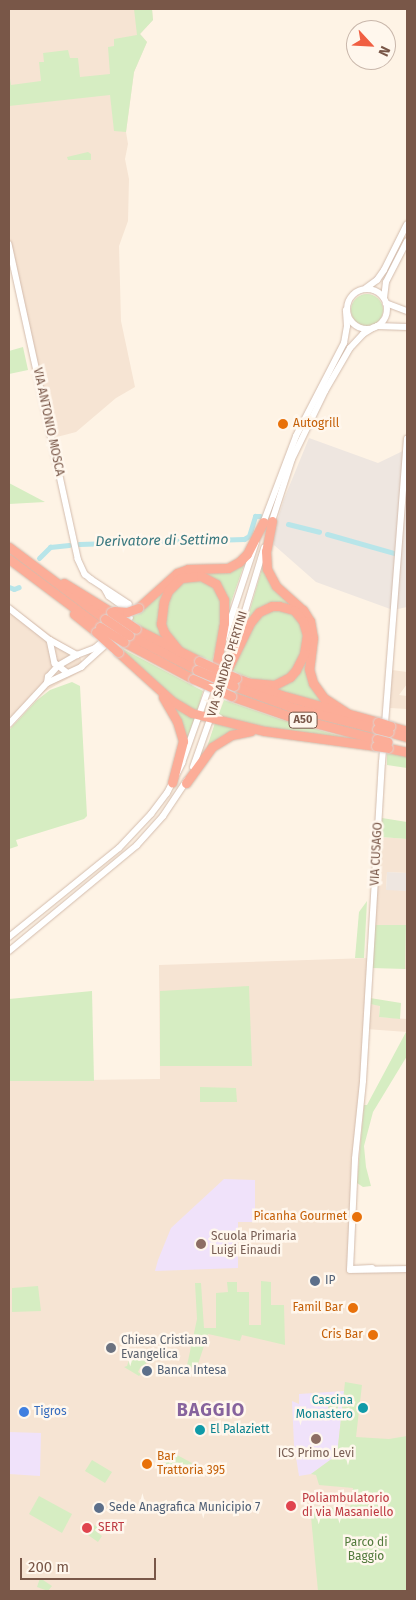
<!DOCTYPE html>
<html>
<head>
<meta charset="utf-8">
<style>
  body { margin:0 }
  #map { position:relative; width:416px; height:1600px; overflow:hidden; background:#fef3e5; font-family:"Fira Sans",sans-serif }
  div>[style] { position:absolute }
  [style*='--x'] { left:calc(var(--x)*1px); top:calc(var(--y)*1px); width:calc(var(--w)*1px); rotate:calc(var(--a)*1deg) }
  .residential>* { inset:0; background:#f6e4d3 }
  .industrial>* { inset:0; background:#eee6e0 }
  .education>* { inset:0; background:#f0e2fa }
  .green>* { inset:0; background:#d6edc2 }
  .round { border-radius:50% }
  .canal>* { height:5px; margin:-2.5px; padding:0 2.5px; transform-origin:2.5px; border-radius:2.5px; background:#b8e5e9 }
  .roads { filter:drop-shadow(0 0 1px #d3bcad) drop-shadow(0 0 1px #d3bcad) }
  .tertiary>* { height:5.5px; margin:-2.75px; padding:0 2.75px; transform-origin:2.75px; border-radius:2.75px; background:#fff }
  .secondary>* { height:6px; margin:-3px; padding:0 3px; transform-origin:3px; border-radius:3px; background:#fff }
  .secondary>.ring { margin:-3px; padding:0; box-sizing:content-box; background:none; border:6px solid #fff; border-radius:50% }
  .motorway>* { height:9px; margin:-4.5px; padding:0 4.5px; transform-origin:4.5px; border-radius:4.5px; background:#fcad98 }
  .bridges { filter:drop-shadow(0 0 1px #dcd3cf) drop-shadow(0 0 1px #dcd3cf) }
  .motorway-bridge>* { height:9px; margin:-4.5px; padding:0 4.5px; transform-origin:4.5px; border-radius:4.5px; background:#fcad98 }
  .dots>* { width:14px; height:14px; translate:-50% -50%; box-sizing:border-box; border:2px solid #fff7ed; border-radius:50% }
  span { translate:-50% -50%; white-space:nowrap; text-align:center; line-height:1.15; -webkit-text-stroke:5px #fff7ed; paint-order:stroke }
  .shield-label span { padding:1px 4px; background:#fff7ed; border:1px solid; border-radius:4px; -webkit-text-stroke-width:0 }
  .shield-label { font-size:11px; color:#795748; font-weight:700 }
  .street-label { font-size:12px; color:#795748 }
  .food-label { font-size:12px; color:#c56008 }
  .left { translate:0 -50%; text-align:left }
  .right { translate:-100% -50%; text-align:right }
  .education-label { font-size:12px; color:#785e54 }
  .service-label { font-size:12px; color:#4e5e75 }
  .worship-label { font-size:12px; color:#5b616d }
  .culture-label { font-size:12px; color:#0d838f }
  .shop-label { font-size:12px; color:#366cbe }
  .health-label { font-size:12px; color:#be3a42 }
  .park-label { font-size:12px; color:#527a3c }
  .water-label { font-size:14px; color:#3a787f; font-style:italic }
  .district-label { font-size:18px; color:#86639d; font-weight:700; letter-spacing:1px }
  .frame { position:absolute; inset:0; border:10px solid #795748; pointer-events:none }
  .north { position:absolute; left:346px; top:20px; width:50px; height:50px; box-sizing:border-box; background:#fff7ed; border:1px solid #c9b7ab; border-radius:50%; rotate:115deg; font-size:14px; font-weight:700; line-height:20px; text-align:center; color:#795748 }
  .north::after { content:''; display:block; margin:auto; width:18px; height:22px; background:#f05f42; clip-path:polygon(50% 0,100% 100%,50% 72%,0 100%) }
  .scale { position:absolute; left:20px; top:1558px; width:136px; height:22px; box-sizing:border-box; border:2px solid #795748; border-top:0; padding-left:6px; font-size:15px; line-height:18px; white-space:nowrap; color:#795748; -webkit-text-stroke:4px #fff7ed; paint-order:stroke }
</style>
</head>
<body>
<div id="map">
  <div class="residential">
    <i style="clip-path:polygon(9px 9px,152px 9px,153px 20px,140px 34px,147px 42px,134px 72px,126px 132px,128px 144px,125px 159px,129px 179px,128px 221px,119px 246px,121px 321px,135px 387px,116px 398px,76px 432px,53px 438px,9px 242px)"></i>
    <i style="clip-path:polygon(9px 604px,53px 637px,78px 652px,85px 669px,44px 692px,9px 725px)"></i>
    <i style="clip-path:polygon(392px 670px,407px 672px,407px 684px,399px 695px,407px 696px,407px 709px,390px 708px)"></i>
    <i style="clip-path:polygon(381px 837px,407px 839px,407px 873px,387px 872px,386px 889px,407px 891px,407px 969px,405px 969px,406px 925px,375px 925px)"></i>
    <i style="clip-path:polygon(369px 958px,348px 1267px,407px 1269px,407px 1591px,9px 1591px,9px 1081px,160px 1079px,159px 965px)"></i>
    <i style="clip-path:polygon(368px 1004px,380px 1005px,379px 1017px,407px 1019px,407px 1032px,366px 1029px)"></i>
  </div>
  <div class="industrial">
    <i style="clip-path:polygon(309px 438px,378px 463px,407px 449px,407px 607px,393px 610px,316px 582px,274px 545px,272px 537px,284px 499px)"></i>
    <i style="clip-path:polygon(387px 872px,407px 873px,407px 891px,386px 890px)"></i>
  </div>
  <div class="education">
    <i style="clip-path:polygon(224px 1179px,255px 1180px,255px 1222px,238px 1222px,238px 1268px,155px 1271px,158px 1260px,171px 1228px)"></i>
    <i style="clip-path:polygon(344px 1391px,337px 1455px,311px 1474px,299px 1476px,294px 1445px,292px 1401px,299px 1404px,299px 1394px)"></i>
    <i style="clip-path:polygon(9px 1432px,41px 1433px,40px 1476px,9px 1474px)"></i>
  </div>
  <div class="green">
    <i style="clip-path:polygon(134px 9px,152px 9px,153px 20px,140px 34px,147px 42px,134px 72px,126px 132px,114px 131px,110px 95px,9px 106px,9px 73px,11px 85px,41px 81px,39px 62px,44px 62px,43px 53px,68px 50px,70px 58px,78px 58px,80px 77px,110px 74px,108px 47px,114px 46px,114px 39px,137px 35px)"></i>
    <i style="clip-path:polygon(88px 152px,91px 154px,91px 160px,68px 160px,67px 157px)"></i>
    <i class="round" style="left:351px;top:294px;width:32px;height:32px"></i>
    <i style="clip-path:polygon(23px 347px,28px 370px,9px 374px,9px 351px)"></i>
    <i style="clip-path:polygon(9px 483px,45px 502px,9px 504px)"></i>
    <i style="clip-path:polygon(245px 562px,228px 611px,225px 594px,217px 582px,208px 575px,188px 573px,172px 583px,163px 596px,159px 619px,161px 632px,166px 641px,131px 621px,133px 613px,144px 609px,168px 585px,181px 574px,190px 571px,227px 571px)"></i>
    <i style="clip-path:polygon(264px 562px,271px 582px,298px 608px,309px 622px,311px 636px,308px 677px,321px 698px,320px 703px,270px 688px,289px 681px,298px 673px,306px 659px,310px 636px,307px 624px,302px 615px,295px 608px,284px 604px,265px 605px,257px 609px,247px 620px)"></i>
    <i style="clip-path:polygon(183px 580px,207px 580px,220px 594px,223px 618px,212px 662px,180px 648px,170px 637px,164px 622px,168px 598px)"></i>
    <i style="clip-path:polygon(287px 609px,302px 622px,304px 646px,292px 672px,277px 681px,258px 681px,232px 671px,253px 623px,265px 610px)"></i>
    <i style="clip-path:polygon(121px 648px,203px 691px,197px 712px,184px 706px,120px 649px)"></i>
    <i style="clip-path:polygon(72px 682px,80px 686px,87px 816px,84px 819px,16px 840px,18px 846px,9px 849px,9px 730px,36px 701px,50px 690px)"></i>
    <i style="clip-path:polygon(224px 700px,279px 719px,344px 737px,343px 740px,217px 719px)"></i>
    <i style="clip-path:polygon(172px 706px,195px 717px,186px 742px)"></i>
    <i style="clip-path:polygon(215px 723px,240px 729px,206px 750px)"></i>
    <i style="clip-path:polygon(387px 752px,407px 756px,407px 768px,387px 765px)"></i>
    <i style="clip-path:polygon(382px 818px,407px 822px,407px 839px,381px 837px)"></i>
    <i style="clip-path:polygon(367px 901px,364px 958px,355px 958px,359px 912px)"></i>
    <i style="clip-path:polygon(375px 925px,406px 925px,405px 969px,372px 968px)"></i>
    <i style="clip-path:polygon(249px 986px,252px 1066px,160px 1066px,160px 991px)"></i>
    <i style="clip-path:polygon(92px 991px,94px 1081px,10px 1081px,9px 999px)"></i>
    <i style="clip-path:polygon(370px 998px,401px 1003px,400px 1019px,379px 1017px,380px 1006px,370px 1004px)"></i>
    <i style="clip-path:polygon(406px 1032px,407px 1056px,373px 1112px,364px 1146px,366px 1167px,371px 1186px,363px 1187px,357px 1183px,364px 1105px,367px 1105px)"></i>
    <i style="clip-path:polygon(200px 1087px,236px 1088px,237px 1102px,200px 1102px)"></i>
    <i style="clip-path:polygon(261px 1281px,271px 1282px,271px 1305px,284px 1305px,285px 1345px,242px 1335px,240px 1341px,208px 1334px,198px 1364px,186px 1370px,197px 1319px,195px 1283px,201px 1283px,204px 1328px,216px 1328px,216px 1293px,228px 1292px,227px 1282px,237px 1282px,237px 1292px,249px 1292px,249px 1325px,261px 1325px)"></i>
    <i style="clip-path:polygon(38px 1286px,41px 1311px,12px 1312px,12px 1288px)"></i>
    <i style="clip-path:polygon(127px 1355px,145px 1357px,147px 1362px,144px 1366px,141px 1366px,138px 1372px,141px 1374px,139px 1376px,124px 1367px,127px 1366px,129px 1360px)"></i>
    <i style="clip-path:polygon(345px 1382px,362px 1385px,356px 1437px,389px 1439px,407px 1436px,407px 1591px,318px 1591px,310px 1506px,350px 1509px,353px 1488px,319px 1485px,316px 1475px,311px 1474px,337px 1455px)"></i>
    <i style="clip-path:polygon(329px 1396px,338px 1396px,338px 1411px,328px 1410px)"></i>
    <i style="clip-path:polygon(177px 1455px,192px 1463px,182px 1477px,159px 1465px)"></i>
    <i style="clip-path:polygon(92px 1460px,112px 1472px,105px 1483px,85px 1471px)"></i>
    <i style="clip-path:polygon(39px 1496px,72px 1514px,62px 1533px,29px 1514px)"></i>
    <i style="clip-path:polygon(94px 1525px,99px 1528px,97px 1532px,102px 1536px,98px 1542px,88px 1535px)"></i>
    <i style="clip-path:polygon(40px 1578px,52px 1586px,48px 1591px,37px 1587px)"></i>
  </div>
  <div class="canal">
    <i style="--x:288;--y:524;--w:32;--a:14"></i>
    <i style="--x:327;--y:534;--w:70;--a:15.8"></i>
    <i style="--x:79;--y:544;--w:165;--a:-1.7"></i>
    <i style="--x:244;--y:539;--w:6;--a:-31"></i>
    <i style="--x:249;--y:536;--w:21;--a:-73"></i>
    <i style="--x:255;--y:516;--w:5;--a:0"></i>
    <i style="--x:39;--y:558;--w:16;--a:-45"></i>
    <i style="--x:50;--y:547;--w:19;--a:-6"></i>
    <i style="--x:9;--y:587;--w:5;--a:22"></i>
    <i style="--x:14;--y:589;--w:5;--a:-22"></i>
  </div>
  <div class="roads">
    <div class="tertiary">
      <i style="--x:9;--y:244;--w:322;--a:77.6"></i>
      <i style="--x:78;--y:559;--w:17;--a:65"></i>
      <i style="--x:85;--y:574;--w:8;--a:40"></i>
      <i style="--x:91;--y:579;--w:45;--a:33.3"></i>
      <i style="--x:129;--y:604;--w:14;--a:86"></i>
      <i style="--x:130;--y:618;--w:18;--a:128"></i>
      <i style="--x:386;--y:303;--w:22;--a:21"></i>
      <i style="--x:377;--y:326;--w:30;--a:2"></i>
      <i style="--x:105;--y:589;--w:8;--a:60"></i>
      <i style="--x:109;--y:596;--w:17;--a:36"></i>
      <i style="--x:123;--y:606;--w:8;--a:67"></i>
      <i style="--x:9;--y:608;--w:52;--a:38"></i>
      <i style="--x:50;--y:640;--w:31;--a:29"></i>
      <i style="--x:50;--y:640;--w:24;--a:78"></i>
      <i style="--x:55;--y:663;--w:16;--a:38"></i>
      <i style="--x:47;--y:683;--w:38;--a:-25"></i>
      <i style="--x:81;--y:667;--w:38;--a:-42"></i>
      <i style="--x:9;--y:724;--w:56;--a:-47.2"></i>
      <i style="--x:47;--y:683;--w:6;--a:-81"></i>
      <i style="--x:48;--y:677;--w:15;--a:-48"></i>
      <i style="--x:58;--y:666;--w:22;--a:-30"></i>
      <i style="--x:77;--y:655;--w:19;--a:-21"></i>
      <i style="--x:95;--y:648;--w:16;--a:-40"></i>
      <i style="--x:352;--y:1269;--w:20;--a:-3"></i>
      <i style="--x:350;--y:1270;--w:111;--a:-87.4"></i>
      <i style="--x:355;--y:1159;--w:78;--a:-84.1"></i>
      <i style="--x:363;--y:1081;--w:319;--a:-86.6"></i>
      <i style="--x:382;--y:763;--w:325;--a:-85.6"></i>
      <i style="--x:350;--y:1270;--w:57;--a:-1"></i>
    </div>
    <div class="secondary">
      <i style="--x:366;--y:288;--w:14;--a:-36"></i>
      <i style="--x:377;--y:280;--w:12;--a:-55"></i>
      <i style="--x:384;--y:270;--w:51;--a:-63.4"></i>
      <i class="ring" style="left:347px;top:289px;width:34px;height:34px"></i>
      <i style="--x:384;--y:298;--w:16;--a:-83"></i>
      <i style="--x:386;--y:282;--w:46;--a:-62.9"></i>
      <i style="--x:271;--y:524;--w:68;--a:-72.1"></i>
      <i style="--x:292;--y:459;--w:76;--a:-64.1"></i>
      <i style="--x:325;--y:391;--w:50;--a:-59.8"></i>
      <i style="--x:350;--y:348;--w:19;--a:-47"></i>
      <i style="--x:363;--y:334;--w:13;--a:-32"></i>
      <i style="--x:262;--y:526;--w:96;--a:-69.3"></i>
      <i style="--x:296;--y:436;--w:105;--a:-62.7"></i>
      <i style="--x:344;--y:343;--w:17;--a:-80"></i>
      <i style="--x:347;--y:326;--w:16;--a:-94"></i>
      <i style="--x:224;--y:639;--w:102;--a:-71.7"></i>
      <i style="--x:233;--y:651;--w:108;--a:-73.2"></i>
      <i style="--x:193;--y:767;--w:96;--a:-70.4"></i>
      <i style="--x:9;--y:937;--w:141;--a:-39"></i>
      <i style="--x:119;--y:848;--w:47;--a:-46.7"></i>
      <i style="--x:151;--y:814;--w:26;--a:-53"></i>
      <i style="--x:167;--y:793;--w:34;--a:-63"></i>
      <i style="--x:182;--y:763;--w:96;--a:-70.4"></i>
      <i style="--x:9;--y:951;--w:166;--a:-39.6"></i>
      <i style="--x:137;--y:845;--w:39;--a:-48"></i>
      <i style="--x:163;--y:816;--w:43;--a:-56.3"></i>
    </div>
    <div class="motorway">
      <i style="--x:272;--y:521;--w:31;--a:101"></i>
      <i style="--x:266;--y:551;--w:18;--a:87"></i>
      <i style="--x:267;--y:569;--w:19;--a:62"></i>
      <i style="--x:276;--y:586;--w:36;--a:42"></i>
      <i style="--x:303;--y:610;--w:13;--a:58"></i>
      <i style="--x:310;--y:621;--w:17;--a:80"></i>
      <i style="--x:313;--y:638;--w:31;--a:97"></i>
      <i style="--x:309;--y:669;--w:15;--a:74"></i>
      <i style="--x:313;--y:683;--w:19;--a:54"></i>
      <i style="--x:324;--y:698;--w:27;--a:33"></i>
      <i style="--x:9;--y:547;--w:120;--a:36.9"></i>
      <i style="--x:9;--y:559;--w:114;--a:36.8"></i>
      <i style="--x:64;--y:583;--w:55;--a:31.7"></i>
      <i style="--x:138;--y:608;--w:52;--a:-41.9"></i>
      <i style="--x:177;--y:573;--w:12;--a:-20"></i>
      <i style="--x:188;--y:569;--w:40;--a:-1.4"></i>
      <i style="--x:228;--y:568;--w:13;--a:-29"></i>
      <i style="--x:239;--y:562;--w:11;--a:-45"></i>
      <i style="--x:247;--y:554;--w:36;--a:-63"></i>
      <i style="--x:74;--y:614;--w:28;--a:39"></i>
      <i style="--x:136;--y:629;--w:71;--a:26.9"></i>
      <i style="--x:129;--y:635;--w:76;--a:27.2"></i>
      <i style="--x:124;--y:642;--w:78;--a:28.2"></i>
      <i style="--x:118;--y:652;--w:73;--a:42.2"></i>
      <i style="--x:172;--y:701;--w:23;--a:31"></i>
      <i style="--x:192;--y:713;--w:75;--a:13.9"></i>
      <i style="--x:265;--y:731;--w:112;--a:7.7"></i>
      <i style="--x:180;--y:652;--w:26;--a:-129"></i>
      <i style="--x:164;--y:632;--w:9;--a:-111"></i>
      <i style="--x:161;--y:624;--w:23;--a:-83"></i>
      <i style="--x:164;--y:601;--w:11;--a:-68"></i>
      <i style="--x:168;--y:591;--w:18;--a:-45"></i>
      <i style="--x:181;--y:578;--w:20;--a:-6"></i>
      <i style="--x:201;--y:576;--w:17;--a:28"></i>
      <i style="--x:216;--y:584;--w:18;--a:63"></i>
      <i style="--x:224;--y:600;--w:23;--a:90"></i>
      <i style="--x:224;--y:623;--w:39;--a:100"></i>
      <i style="--x:228;--y:668;--w:50;--a:-63.9"></i>
      <i style="--x:250;--y:623;--w:14;--a:-51"></i>
      <i style="--x:259;--y:612;--w:14;--a:-25"></i>
      <i style="--x:272;--y:606;--w:7;--a:0"></i>
      <i style="--x:279;--y:606;--w:16;--a:15"></i>
      <i style="--x:294;--y:610;--w:14;--a:51"></i>
      <i style="--x:303;--y:621;--w:15;--a:74"></i>
      <i style="--x:307;--y:635;--w:19;--a:99"></i>
      <i style="--x:304;--y:654;--w:18;--a:117"></i>
      <i style="--x:296;--y:670;--w:9;--a:131"></i>
      <i style="--x:290;--y:677;--w:18;--a:153"></i>
      <i style="--x:274;--y:685;--w:25;--a:-175"></i>
      <i style="--x:236;--y:678;--w:48;--a:20.7"></i>
      <i style="--x:281;--y:695;--w:101;--a:15.6"></i>
      <i style="--x:234;--y:686;--w:61;--a:20.2"></i>
      <i style="--x:291;--y:707;--w:89;--a:14.3"></i>
      <i style="--x:231;--y:696;--w:60;--a:19.3"></i>
      <i style="--x:288;--y:716;--w:92;--a:14.5"></i>
      <i style="--x:163;--y:697;--w:28;--a:60"></i>
      <i style="--x:177;--y:721;--w:21;--a:73"></i>
      <i style="--x:183;--y:741;--w:43;--a:104.7"></i>
      <i style="--x:390;--y:726;--w:18;--a:16"></i>
      <i style="--x:389;--y:732;--w:19;--a:16"></i>
      <i style="--x:388;--y:748;--w:19;--a:12"></i>
      <i style="--x:186;--y:783;--w:44;--a:-54.2"></i>
      <i style="--x:212;--y:747;--w:22;--a:-32"></i>
      <i style="--x:231;--y:735;--w:20;--a:-11"></i>
    </div>
  </div>
  <div class="bridges">
    <div class="motorway-bridge">
      <i style="--x:114;--y:611;--w:13;--a:4"></i>
      <i style="--x:127;--y:612;--w:12;--a:-20"></i>
      <i style="--x:111;--y:612;--w:30;--a:34"></i>
      <i style="--x:105;--y:619;--w:29;--a:34"></i>
      <i style="--x:100;--y:627;--w:28;--a:32"></i>
      <i style="--x:96;--y:632;--w:30;--a:42"></i>
      <i style="--x:199;--y:661;--w:41;--a:24.7"></i>
      <i style="--x:197;--y:670;--w:40;--a:23.4"></i>
      <i style="--x:193;--y:679;--w:42;--a:24.1"></i>
      <i style="--x:378;--y:722;--w:13;--a:18"></i>
      <i style="--x:377;--y:729;--w:12;--a:14"></i>
      <i style="--x:377;--y:739;--w:11;--a:15"></i>
      <i style="--x:376;--y:746;--w:12;--a:9"></i>
    </div>
  </div>
  <div class="dots">
    <i style="left:283px;top:424px;background:#e8710a"></i>
    <i style="left:357px;top:1217px;background:#e8710a"></i>
    <i style="left:201px;top:1244px;background:#8d6e63"></i>
    <i style="left:315px;top:1281px;background:#5c6f8a"></i>
    <i style="left:353px;top:1308px;background:#e8710a"></i>
    <i style="left:373px;top:1335px;background:#e8710a"></i>
    <i style="left:111px;top:1348px;background:#6b7280"></i>
    <i style="left:147px;top:1371px;background:#5c6f8a"></i>
    <i style="left:363px;top:1408px;background:#0f9aa8"></i>
    <i style="left:24px;top:1412px;background:#3f7fe0"></i>
    <i style="left:200px;top:1430px;background:#0f9aa8"></i>
    <i style="left:316px;top:1439px;background:#8d6e63"></i>
    <i style="left:147px;top:1464px;background:#e8710a"></i>
    <i style="left:291px;top:1506px;background:#e0444e"></i>
    <i style="left:99px;top:1508px;background:#5c6f8a"></i>
    <i style="left:87px;top:1528px;background:#e0444e"></i>
  </div>
  <div class="shield-label">
    <span style="left:303px;top:720px">A50</span>
  </div>
  <div class="street-label">
    <span style="left:48px;top:422px;rotate:78deg">VIA ANTONIO MOSCA</span>
    <span style="left:228px;top:664px;rotate:-73deg">VIA SANDRO PERTINI</span>
    <span style="left:377px;top:854px;rotate:-87deg">VIA CUSAGO</span>
  </div>
  <div class="food-label">
    <span class="left" style="left:293px;top:424px">Autogrill</span>
    <span class="right" style="left:347px;top:1217px">Picanha Gourmet</span>
    <span class="right" style="left:343px;top:1308px">Famil Bar</span>
    <span class="right" style="left:363px;top:1335px">Cris Bar</span>
    <span class="left" style="left:157px;top:1464px">Bar<br>Trattoria 395</span>
  </div>
  <div class="education-label">
    <span class="left" style="left:211px;top:1244px">Scuola Primaria<br>Luigi Einaudi</span>
    <span style="left:316px;top:1454px">ICS Primo Levi</span>
  </div>
  <div class="service-label">
    <span class="left" style="left:325px;top:1281px">IP</span>
    <span class="left" style="left:157px;top:1371px">Banca Intesa</span>
    <span class="left" style="left:109px;top:1508px">Sede Anagrafica Municipio 7</span>
  </div>
  <div class="worship-label">
    <span class="left" style="left:121px;top:1348px">Chiesa Cristiana<br>Evangelica</span>
  </div>
  <div class="culture-label">
    <span class="right" style="left:353px;top:1408px">Cascina<br>Monastero</span>
    <span class="left" style="left:210px;top:1430px">El Palaziett</span>
  </div>
  <div class="shop-label">
    <span class="left" style="left:34px;top:1412px">Tigros</span>
  </div>
  <div class="health-label">
    <span class="left" style="left:302px;top:1506px">Poliambulatorio<br>di via Masaniello</span>
    <span class="left" style="left:98px;top:1528px">SERT</span>
  </div>
  <div class="park-label">
    <span style="left:366px;top:1550px">Parco di<br>Baggio</span>
  </div>
  <div class="water-label">
    <span style="left:162px;top:541px;rotate:-1deg">Derivatore di Settimo</span>
  </div>
  <div class="district-label">
    <span style="left:211px;top:1410px">BAGGIO</span>
  </div>
  <div class="frame"></div>
  <div class="north">N</div>
  <div class="scale">200 m</div>
</div>
</body>
</html>
